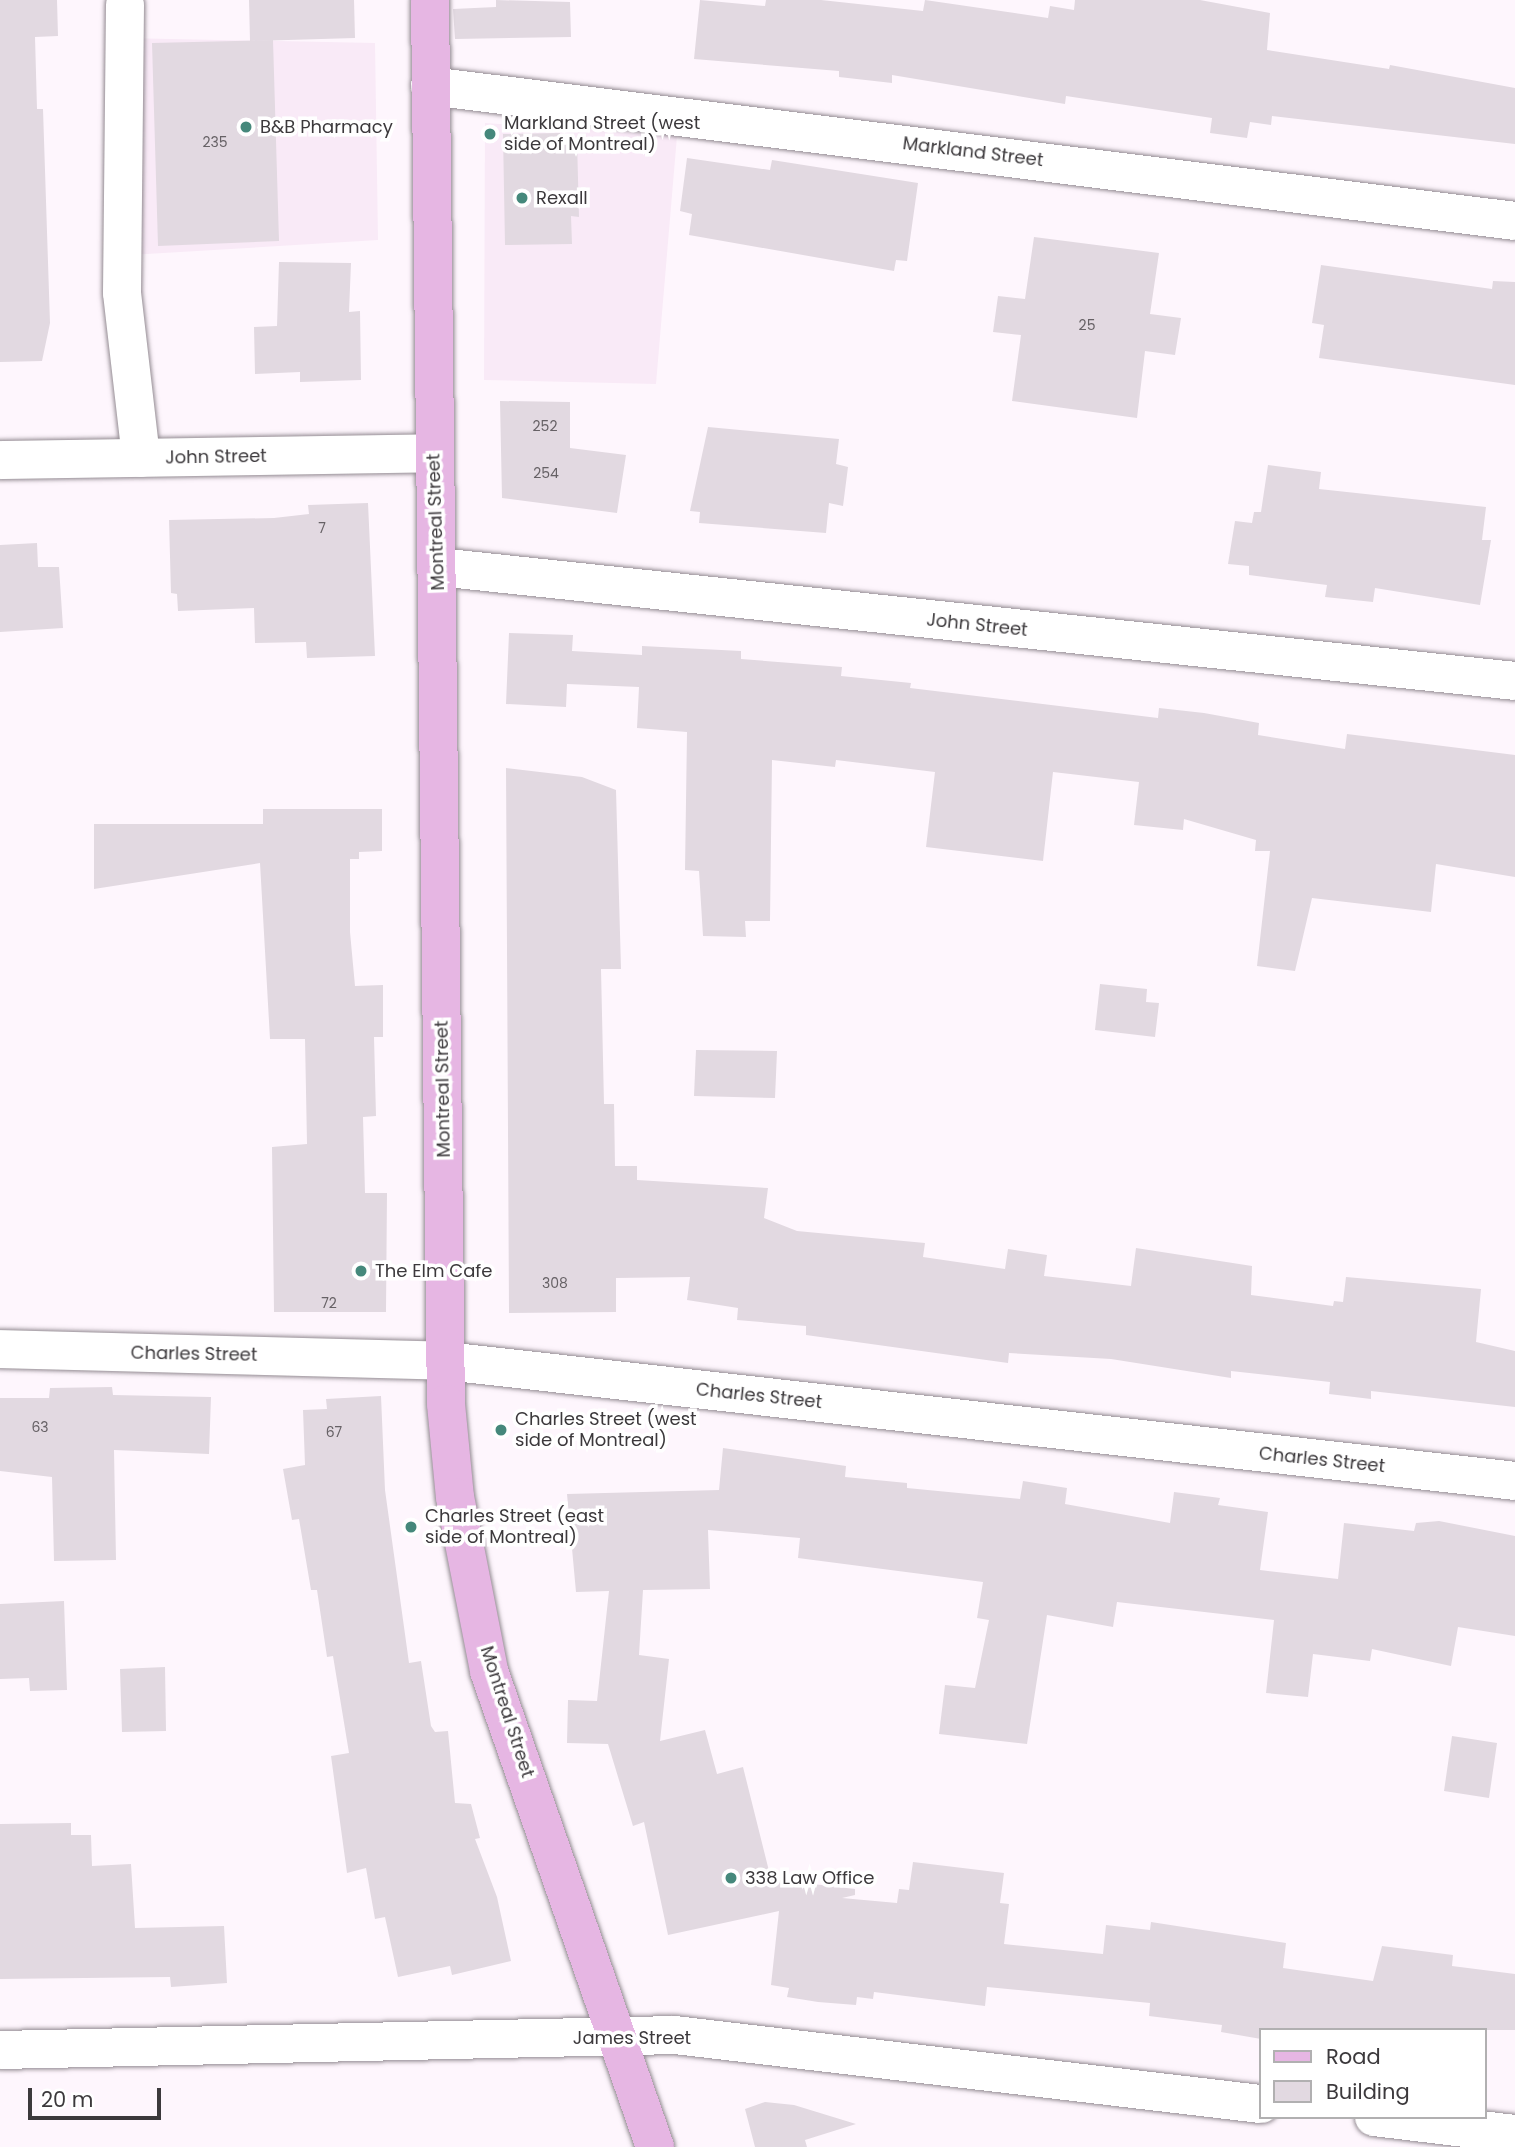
<!DOCTYPE html>
<html>
<head>
<meta charset="utf-8">
<style>
  body { margin:0 }
  #map { position:relative; width:1515px; height:2147px; overflow:hidden; background:#fef6fd; font-family:Poppins,sans-serif }
  div>[style] { position:absolute }
  [style*='--x'] { left:calc(var(--x)*1px); top:calc(var(--y)*1px); width:calc(var(--w)*1px); rotate:calc(var(--a)*1deg) }
  .built>* { inset:0; background:#f9eaf7 }
  .building>* { inset:0; background:#e2d9e1 }
  .roads { filter:drop-shadow(0 0 2px #948c93) drop-shadow(0 0 2px #948c93) }
  .minor>* { height:38px; margin:-19px; padding:0 19px; transform-origin:19px; border-radius:19px; background:#fff }
  .major>* { height:38px; margin:-19px; padding:0 19px; transform-origin:19px; border-radius:19px; background:#e6b6e3 }
  .dots>* { width:19px; height:19px; translate:-50% -50%; box-sizing:border-box; border:4px solid #fff; border-radius:50% }
  span { translate:-50% -50%; white-space:nowrap; text-align:center; line-height:1.15; -webkit-text-stroke:7px #fff; paint-order:stroke }
  .number-label { font-size:14px; color:#666165 }
  .number-label span { -webkit-text-stroke-width:0 }
  .poi-label { font-size:18px; color:#3c393c }
  .left { translate:0 -50%; text-align:left }
  .street-label { font-size:18px; color:#3c393c }
  .legend { position:absolute; left:1259px; top:2028px; width:228px; height:91px; box-sizing:border-box; background:#fff; border:2px solid #b1b0b1; margin:0; padding:9px 12px; list-style:none; font-size:21px; color:#3c393c }
  .legend li { display:flex; align-items:center; gap:14px; height:35px }
  .legend b { width:35px; border:2px solid #b1b0b1 }
  .scale { position:absolute; left:28px; top:2088px; width:133px; height:32px; box-sizing:border-box; border:4px solid #3c393c; border-top:0; padding-left:9px; font-size:21px; line-height:24px; white-space:nowrap; color:#3c393c; -webkit-text-stroke:5px #fff; paint-order:stroke }
</style>
</head>
<body>
<div id="map">
  <div class="built">
    <i style="clip-path:polygon(122px 38px,375px 43px,378px 240px,130px 255px)"></i>
    <i style="clip-path:polygon(485px 123px,677px 136px,656px 384px,484px 380px)"></i>
  </div>
  <div class="building">
    <i style="clip-path:polygon(0 0,57px 0,58px 36px,35px 37px,37px 109px,43px 109px,50px 323px,42px 361px,0 362px)"></i>
    <i style="clip-path:polygon(249px 0,354px 0,355px 38px,250px 41px)"></i>
    <i style="clip-path:polygon(496px 0,570px 2px,571px 37px,455px 39px,453px 9px,496px 7px)"></i>
    <i style="clip-path:polygon(700px 0,765px 6px,766px 0,821px 0,923px 11px,925px 0,1048px 18px,1050px 6px,1074px 10px,1075px 0,1200px 0,1270px 13px,1267px 50px,1389px 69px,1390px 65px,1515px 88px,1515px 144px,1272px 116px,1271px 125px,1250px 122px,1247px 138px,1210px 133px,1212px 118px,1066px 96px,1065px 104px,892px 75px,892px 83px,839px 77px,839px 71px,694px 59px)"></i>
    <i style="clip-path:polygon(273px 40px,279px 241px,158px 246px,152px 43px)"></i>
    <i style="clip-path:polygon(560px 133px,560px 140px,577px 140px,579px 217px,571px 216px,572px 244px,505px 245px,503px 134px)"></i>
    <i style="clip-path:polygon(687px 158px,770px 170px,772px 160px,918px 183px,907px 261px,896px 260px,894px 271px,689px 235px,692px 214px,680px 211px)"></i>
    <i style="clip-path:polygon(1034px 237px,1159px 253px,1150px 314px,1181px 318px,1175px 355px,1145px 351px,1137px 418px,1012px 401px,1021px 335px,993px 332px,998px 296px,1025px 299px)"></i>
    <i style="clip-path:polygon(279px 262px,351px 263px,349px 312px,360px 311px,361px 380px,300px 382px,300px 372px,255px 374px,254px 327px,277px 326px)"></i>
    <i style="clip-path:polygon(1321px 265px,1492px 289px,1493px 281px,1515px 282px,1515px 385px,1319px 358px,1324px 325px,1312px 323px)"></i>
    <i style="clip-path:polygon(500px 401px,570px 402px,570px 448px,626px 455px,617px 513px,502px 498px)"></i>
    <i style="clip-path:polygon(708px 427px,839px 439px,836px 464px,848px 467px,843px 506px,829px 503px,826px 533px,699px 523px,700px 512px,690px 511px)"></i>
    <i style="clip-path:polygon(1268px 465px,1321px 472px,1319px 489px,1486px 507px,1482px 540px,1491px 540px,1480px 605px,1375px 588px,1373px 602px,1325px 597px,1327px 585px,1249px 575px,1249px 566px,1228px 564px,1235px 521px,1252px 523px,1254px 512px,1261px 512px)"></i>
    <i style="clip-path:polygon(368px 503px,375px 656px,307px 658px,306px 642px,255px 643px,254px 608px,178px 611px,177px 594px,171px 593px,169px 520px,274px 518px,309px 514px,308px 505px)"></i>
    <i style="clip-path:polygon(37px 543px,38px 567px,59px 567px,63px 628px,0 632px,0 545px)"></i>
    <i style="clip-path:polygon(509px 633px,573px 635px,572px 651px,642px 655px,642px 646px,741px 651px,741px 659px,842px 667px,841px 676px,911px 683px,910px 688px,1158px 718px,1159px 708px,1204px 713px,1259px 723px,1258px 735px,1345px 749px,1347px 734px,1515px 755px,1515px 877px,1436px 864px,1431px 912px,1312px 898px,1295px 971px,1257px 966px,1270px 851px,1255px 851px,1256px 840px,1184px 819px,1183px 830px,1134px 825px,1139px 782px,1053px 772px,1043px 861px,926px 847px,935px 772px,836px 760px,835px 767px,772px 760px,770px 921px,745px 921px,746px 937px,703px 936px,699px 871px,685px 870px,687px 732px,637px 728px,639px 687px,567px 684px,566px 707px,506px 704px)"></i>
    <i style="clip-path:polygon(506px 768px,582px 777px,616px 790px,621px 969px,601px 969px,604px 1104px,614px 1104px,615px 1166px,637px 1166px,637px 1180px,768px 1188px,764px 1218px,797px 1231px,925px 1243px,923px 1257px,1005px 1269px,1008px 1249px,1047px 1255px,1044px 1276px,1131px 1286px,1136px 1248px,1252px 1266px,1251px 1295px,1333px 1306px,1334px 1301px,1343px 1302px,1346px 1277px,1481px 1289px,1476px 1342px,1515px 1351px,1515px 1407px,1371px 1391px,1371px 1399px,1329px 1394px,1330px 1382px,1231px 1371px,1231px 1378px,1111px 1359px,1009px 1353px,1008px 1363px,806px 1335px,806px 1326px,737px 1320px,738px 1308px,687px 1300px,690px 1277px,616px 1278px,616px 1312px,509px 1313px)"></i>
    <i style="clip-path:polygon(263px 809px,382px 809px,382px 851px,359px 852px,359px 859px,350px 859px,350px 932px,355px 986px,383px 985px,383px 1037px,374px 1037px,376px 1116px,363px 1117px,365px 1193px,387px 1193px,386px 1312px,274px 1312px,272px 1147px,307px 1144px,305px 1039px,270px 1039px,260px 863px,94px 889px,94px 824px,263px 824px)"></i>
    <i style="clip-path:polygon(1100px 984px,1147px 989px,1146px 1002px,1159px 1003px,1155px 1037px,1095px 1030px)"></i>
    <i style="clip-path:polygon(696px 1050px,777px 1051px,775px 1098px,694px 1096px)"></i>
    <i style="clip-path:polygon(112px 1387px,113px 1395px,211px 1397px,209px 1454px,114px 1450px,116px 1560px,54px 1561px,52px 1477px,0 1471px,0 1398px,49px 1398px,50px 1388px)"></i>
    <i style="clip-path:polygon(381px 1396px,385px 1490px,409px 1663px,421px 1661px,431px 1726px,435px 1732px,448px 1731px,455px 1803px,471px 1804px,480px 1838px,475px 1839px,497px 1897px,511px 1961px,452px 1975px,450px 1966px,398px 1977px,385px 1917px,375px 1919px,366px 1868px,347px 1873px,331px 1756px,349px 1753px,333px 1656px,327px 1657px,317px 1590px,311px 1590px,299px 1519px,292px 1520px,283px 1469px,305px 1465px,303px 1410px,327px 1409px,326px 1399px)"></i>
    <i style="clip-path:polygon(723px 1448px,846px 1466px,845px 1477px,907px 1483px,907px 1488px,1020px 1499px,1023px 1481px,1067px 1488px,1065px 1504px,1170px 1523px,1174px 1492px,1220px 1498px,1218px 1505px,1268px 1512px,1260px 1570px,1338px 1579px,1344px 1523px,1414px 1531px,1416px 1523px,1439px 1521px,1515px 1536px,1515px 1636px,1458px 1627px,1451px 1666px,1372px 1649px,1370px 1661px,1313px 1654px,1308px 1697px,1266px 1693px,1274px 1620px,1117px 1602px,1113px 1627px,1047px 1615px,1027px 1744px,939px 1734px,945px 1685px,975px 1688px,989px 1620px,977px 1618px,983px 1582px,798px 1558px,800px 1538px,708px 1530px,710px 1589px,643px 1590px,639px 1655px,669px 1659px,660px 1741px,705px 1730px,717px 1774px,743px 1767px,771px 1879px,855px 1889px,855px 1895px,842px 1898px,897px 1903px,899px 1889px,909px 1890px,913px 1862px,1004px 1873px,1000px 1903px,1009px 1904px,1004px 1944px,1103px 1954px,1106px 1925px,1150px 1930px,1151px 1922px,1286px 1943px,1283px 1968px,1373px 1981px,1382px 1946px,1453px 1955px,1452px 1966px,1515px 1974px,1515px 2030px,1261px 2030px,1261px 2039px,1221px 2032px,1222px 2025px,1149px 2016px,1150px 2003px,987px 1987px,985px 2006px,874px 1992px,873px 1999px,857px 1997px,856px 2005px,818px 2002px,787px 1997px,789px 1988px,771px 1985px,779px 1911px,668px 1935px,644px 1822px,633px 1826px,608px 1744px,567px 1743px,568px 1700px,597px 1701px,609px 1591px,576px 1592px,567px 1494px,719px 1490px)"></i>
    <i style="clip-path:polygon(64px 1601px,67px 1690px,30px 1691px,29px 1678px,0 1679px,0 1604px)"></i>
    <i style="clip-path:polygon(165px 1667px,166px 1731px,122px 1732px,120px 1669px)"></i>
    <i style="clip-path:polygon(1452px 1736px,1497px 1743px,1489px 1798px,1444px 1791px)"></i>
    <i style="clip-path:polygon(71px 1823px,71px 1835px,91px 1835px,92px 1866px,131px 1864px,135px 1928px,224px 1926px,227px 1983px,171px 1987px,170px 1977px,0 1979px,0 1824px)"></i>
    <i style="clip-path:polygon(765px 2102px,794px 2105px,856px 2124px,805px 2140px,807px 2147px,755px 2147px,745px 2109px)"></i>
  </div>
  <div class="roads">
    <div class="minor">
      <i style="--x:125;--y:5;--w:288;--a:90.6"></i>
      <i style="--x:122;--y:293;--w:166;--a:83.4"></i>
      <i style="--x:430;--y:86;--w:1093;--a:7.09"></i>
      <i style="--x:0;--y:460;--w:433;--a:-0.9"></i>
      <i style="--x:438;--y:567;--w:1083;--a:6.04"></i>
      <i style="--x:0;--y:1349;--w:446;--a:1.5"></i>
      <i style="--x:446;--y:1361;--w:1076;--a:6.4"></i>
      <i style="--x:0;--y:2050;--w:675;--a:-1.27"></i>
      <i style="--x:675;--y:2035;--w:590;--a:6.72"></i>
      <i style="--x:1374;--y:2117;--w:142;--a:6.9"></i>
    </div>
    <div class="major">
      <i style="--x:430;--y:0;--w:1404;--a:89.35"></i>
      <i style="--x:446;--y:1404;--w:93;--a:84.5"></i>
      <i style="--x:455;--y:1497;--w:177;--a:78.9"></i>
      <i style="--x:489;--y:1671;--w:504;--a:70.77"></i>
    </div>
  </div>
  <div class="dots">
    <i style="left:246px;top:127px;background:#45887b"></i>
    <i style="left:490px;top:134px;background:#45887b"></i>
    <i style="left:522px;top:198px;background:#45887b"></i>
    <i style="left:361px;top:1271px;background:#45887b"></i>
    <i style="left:501px;top:1430px;background:#45887b"></i>
    <i style="left:411px;top:1527px;background:#45887b"></i>
    <i style="left:731px;top:1878px;background:#45887b"></i>
  </div>
  <div class="number-label">
    <span style="left:215px;top:142px">235</span>
    <span style="left:1087px;top:325px">25</span>
    <span style="left:545px;top:426px">252</span>
    <span style="left:546px;top:473px">254</span>
    <span style="left:322px;top:528px">7</span>
    <span style="left:555px;top:1283px">308</span>
    <span style="left:329px;top:1303px">72</span>
    <span style="left:40px;top:1427px">63</span>
    <span style="left:334px;top:1432px">67</span>
  </div>
  <div class="poi-label">
    <span class="left" style="left:504px;top:134px">Markland Street (west<br>side of Montreal)</span>
    <span class="left" style="left:260px;top:127px">B&amp;B Pharmacy</span>
    <span class="left" style="left:536px;top:198px">Rexall</span>
    <span class="left" style="left:375px;top:1271px">The Elm Cafe</span>
    <span class="left" style="left:515px;top:1430px">Charles Street (west<br>side of Montreal)</span>
    <span class="left" style="left:425px;top:1527px">Charles Street (east<br>side of Montreal)</span>
    <span class="left" style="left:745px;top:1878px">338 Law Office</span>
  </div>
  <div class="street-label">
    <span style="left:973px;top:152px;rotate:7deg">Markland Street</span>
    <span style="left:216px;top:457px;rotate:-1deg">John Street</span>
    <span style="left:436px;top:522px;rotate:-92deg">Montreal Street</span>
    <span style="left:977px;top:625px;rotate:6deg">John Street</span>
    <span style="left:443px;top:1089px;rotate:-91deg">Montreal Street</span>
    <span style="left:194px;top:1354px;rotate:1deg">Charles Street</span>
    <span style="left:759px;top:1396px;rotate:6deg">Charles Street</span>
    <span style="left:1322px;top:1460px;rotate:6deg">Charles Street</span>
    <span style="left:507px;top:1712px;rotate:72deg">Montreal Street</span>
    <span style="left:632px;top:2038px">James Street</span>
  </div>
  <ul class="legend">
  <li><b style="height:9px;background:#e6b6e3"></b>Road</li>
  <li><b style="height:19px;background:#e2d9e1"></b>Building</li>
  </ul>
  <div class="scale">20 m</div>
</div>
</body>
</html>
